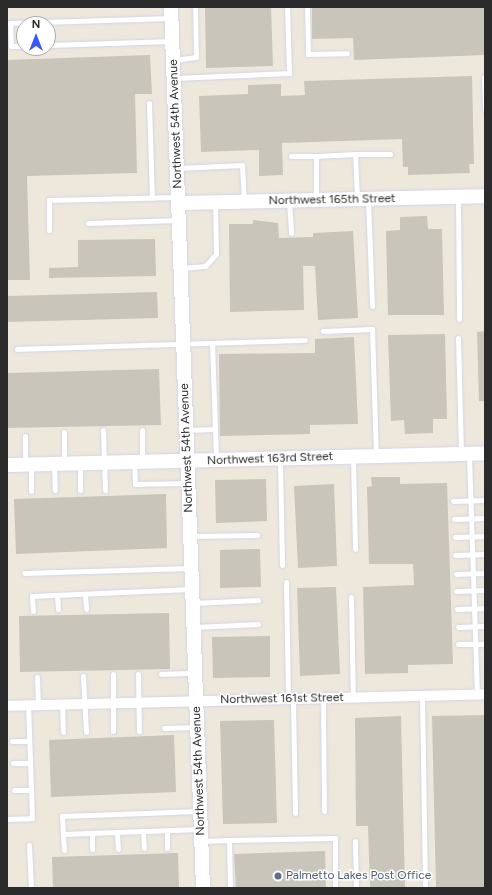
<!DOCTYPE html>
<html>
<head>
<meta charset="utf-8">
<style>
  body { margin:0 }
  #map { position:relative; width:492px; height:895px; overflow:hidden; background:#eee7dc; font-family:Figtree,sans-serif }
  div>[style] { position:absolute }
  [style*='--x'] { left:calc(var(--x)*1px); top:calc(var(--y)*1px); width:calc(var(--w)*1px); rotate:calc(var(--a)*1deg) }
  .building>* { inset:0; background:#c9c5ba }
  .roads { filter:drop-shadow(0 0 1px #d1d4e5) drop-shadow(0 0 1px #d1d4e5) }
  .lane>* { height:5px; margin:-2.5px; padding:0 2.5px; transform-origin:2.5px; border-radius:2.5px; background:#fff }
  .street>* { height:10px; margin:-5px; padding:0 5px; transform-origin:5px; border-radius:5px; background:#fff }
  .secondary>* { height:14px; margin:-7px; padding:0 7px; transform-origin:7px; border-radius:7px; background:#fff }
  .dots>* { width:11px; height:11px; translate:-50% -50%; box-sizing:border-box; border:2px solid #fff; border-radius:50% }
  span { translate:-50% -50%; white-space:nowrap; text-align:center; line-height:1.15; -webkit-text-stroke:3px #fff; paint-order:stroke }
  .street-label { font-size:12px; color:#2b2b2b }
  .service-label { font-size:12px; color:#4e5e75 }
  .left { translate:0 -50%; text-align:left }
  .frame { position:absolute; inset:0; border:8px solid #2b2b2b; pointer-events:none }
  .north { position:absolute; left:16px; top:16px; width:40px; height:40px; box-sizing:border-box; background:#fff; border:1px solid #aaa; border-radius:50%; rotate:0deg; font-size:11px; font-weight:700; line-height:16px; text-align:center; color:#2b2b2b }
  .north::after { content:''; display:block; margin:auto; width:14px; height:18px; background:#3857ff; clip-path:polygon(50% 0,100% 100%,50% 72%,0 100%) }
</style>
</head>
<body>
<div id="map">
  <div class="building">
    <i style="clip-path:polygon(205px 7px,271px 7px,273px 66px,206px 68px)"></i>
    <i style="clip-path:polygon(312px 7px,485px 7px,485px 55px,354px 60px,353px 38px,312px 39px)"></i>
    <i style="clip-path:polygon(150px 55px,152px 94px,135px 94px,137px 173px,27px 176px,30px 280px,7px 280px,7px 60px)"></i>
    <i style="clip-path:polygon(472px 76px,474px 164px,469px 164px,470px 173px,408px 175px,408px 167px,403px 167px,402px 139px,282px 143px,283px 175px,259px 176px,259px 150px,201px 152px,199px 96px,248px 94px,248px 85px,281px 84px,281px 96px,305px 95px,304px 81px)"></i>
    <i style="clip-path:polygon(427px 216px,428px 229px,442px 229px,444px 315px,388px 315px,386px 231px,400px 230px,400px 217px)"></i>
    <i style="clip-path:polygon(253px 220px,278px 223px,279px 238px,313px 237px,313px 233px,353px 231px,358px 318px,318px 320px,315px 266px,303px 266px,304px 310px,230px 312px,229px 224px,253px 224px)"></i>
    <i style="clip-path:polygon(155px 239px,156px 276px,49px 278px,49px 268px,78px 267px,78px 240px)"></i>
    <i style="clip-path:polygon(157px 292px,158px 318px,7px 322px,7px 296px)"></i>
    <i style="clip-path:polygon(485px 331px,485px 401px,479px 401px,477px 332px)"></i>
    <i style="clip-path:polygon(445px 334px,447px 419px,433px 419px,433px 433px,405px 434px,404px 420px,391px 421px,388px 335px)"></i>
    <i style="clip-path:polygon(354px 337px,358px 424px,310px 425px,310px 434px,220px 436px,219px 354px,315px 353px,315px 339px)"></i>
    <i style="clip-path:polygon(159px 369px,161px 425px,7px 428px,7px 373px)"></i>
    <i style="clip-path:polygon(371px 477px,400px 477px,400px 484px,447px 483px,453px 664px,408px 665px,408px 673px,365px 674px,363px 587px,414px 585px,413px 564px,369px 564px,367px 487px,372px 486px)"></i>
    <i style="clip-path:polygon(266px 479px,267px 521px,216px 523px,215px 480px)"></i>
    <i style="clip-path:polygon(334px 484px,337px 566px,298px 568px,294px 486px)"></i>
    <i style="clip-path:polygon(166px 494px,167px 548px,16px 554px,14px 499px)"></i>
    <i style="clip-path:polygon(260px 549px,261px 587px,220px 588px,220px 550px)"></i>
    <i style="clip-path:polygon(336px 587px,340px 674px,300px 676px,297px 588px)"></i>
    <i style="clip-path:polygon(169px 613px,170px 669px,20px 672px,19px 616px)"></i>
    <i style="clip-path:polygon(270px 636px,270px 677px,213px 678px,212px 637px)"></i>
    <i style="clip-path:polygon(485px 715px,485px 888px,436px 888px,432px 716px)"></i>
    <i style="clip-path:polygon(401px 716px,405px 888px,370px 888px,368px 826px,356px 826px,355px 718px)"></i>
    <i style="clip-path:polygon(274px 720px,277px 823px,223px 824px,220px 721px)"></i>
    <i style="clip-path:polygon(174px 735px,176px 792px,51px 797px,49px 740px)"></i>
    <i style="clip-path:polygon(325px 851px,326px 888px,236px 888px,234px 854px)"></i>
    <i style="clip-path:polygon(178px 853px,179px 888px,53px 888px,52px 857px)"></i>
  </div>
  <div class="roads">
    <div class="lane">
      <i style="--x:307;--y:7;--w:47;--a:88.8"></i>
      <i style="--x:308;--y:54;--w:39;--a:-1"></i>
      <i style="--x:48;--y:45;--w:124;--a:-1.8"></i>
      <i style="--x:24;--y:46;--w:13;--a:180"></i>
      <i style="--x:11;--y:46;--w:23;--a:-92"></i>
      <i style="--x:10;--y:23;--w:161;--a:-1.8"></i>
      <i style="--x:175;--y:60;--w:21;--a:-8"></i>
      <i style="--x:196;--y:57;--w:50;--a:-91.1"></i>
      <i style="--x:484;--y:77;--w:33;--a:88"></i>
      <i style="--x:175;--y:78;--w:114;--a:-2.5"></i>
      <i style="--x:289;--y:73;--w:66;--a:-91.7"></i>
      <i style="--x:149;--y:103;--w:95;--a:88.2"></i>
      <i style="--x:355;--y:154;--w:35;--a:0"></i>
      <i style="--x:291;--y:156;--w:25;--a:0"></i>
      <i style="--x:179;--y:168;--w:63;--a:-2.7"></i>
      <i style="--x:242;--y:165;--w:36;--a:87"></i>
      <i style="--x:316;--y:198;--w:42;--a:-90"></i>
      <i style="--x:316;--y:156;--w:39;--a:-3"></i>
      <i style="--x:355;--y:154;--w:44;--a:87.4"></i>
      <i style="--x:458;--y:198;--w:121;--a:89.5"></i>
      <i style="--x:368;--y:200;--w:106;--a:87.8"></i>
      <i style="--x:289;--y:202;--w:31;--a:86"></i>
      <i style="--x:88;--y:223;--w:90;--a:-1.9"></i>
      <i style="--x:49;--y:230;--w:30;--a:-90"></i>
      <i style="--x:49;--y:200;--w:129;--a:-1.3"></i>
      <i style="--x:182;--y:268;--w:23;--a:-5"></i>
      <i style="--x:205;--y:266;--w:16;--a:-47"></i>
      <i style="--x:216;--y:254;--w:50;--a:-91.1"></i>
      <i style="--x:323;--y:331;--w:49;--a:-2.3"></i>
      <i style="--x:372;--y:329;--w:126;--a:88.2"></i>
      <i style="--x:458;--y:338;--w:115;--a:88.5"></i>
      <i style="--x:212;--y:343;--w:115;--a:88"></i>
      <i style="--x:17;--y:349;--w:288;--a:-1.8"></i>
      <i style="--x:103;--y:430;--w:60;--a:88.1"></i>
      <i style="--x:142;--y:430;--w:31;--a:90"></i>
      <i style="--x:187;--y:430;--w:28;--a:-2"></i>
      <i style="--x:64;--y:432;--w:31;--a:90"></i>
      <i style="--x:25;--y:436;--w:28;--a:90"></i>
      <i style="--x:469;--y:455;--w:239;--a:88.1"></i>
      <i style="--x:353;--y:458;--w:91;--a:88.7"></i>
      <i style="--x:280;--y:460;--w:105;--a:88.9"></i>
      <i style="--x:134;--y:463;--w:21;--a:87"></i>
      <i style="--x:135;--y:484;--w:53;--a:-1.1"></i>
      <i style="--x:54;--y:465;--w:25;--a:88"></i>
      <i style="--x:31;--y:466;--w:25;--a:90"></i>
      <i style="--x:80;--y:490;--w:25;--a:-90"></i>
      <i style="--x:453;--y:501;--w:32;--a:-2"></i>
      <i style="--x:454;--y:519;--w:31;--a:-2"></i>
      <i style="--x:191;--y:536;--w:66;--a:-0.9"></i>
      <i style="--x:455;--y:537;--w:30;--a:-2"></i>
      <i style="--x:455;--y:555;--w:30;--a:-2"></i>
      <i style="--x:24;--y:573;--w:166;--a:-1.7"></i>
      <i style="--x:456;--y:574;--w:29;--a:-2"></i>
      <i style="--x:286;--y:582;--w:117;--a:89"></i>
      <i style="--x:456;--y:591;--w:29;--a:-2"></i>
      <i style="--x:85;--y:594;--w:15;--a:86"></i>
      <i style="--x:57;--y:595;--w:14;--a:86"></i>
      <i style="--x:351;--y:597;--w:100;--a:88.9"></i>
      <i style="--x:193;--y:603;--w:65;--a:-2.6"></i>
      <i style="--x:457;--y:609;--w:28;--a:-2"></i>
      <i style="--x:33;--y:611;--w:15;--a:-94"></i>
      <i style="--x:32;--y:596;--w:159;--a:-2.5"></i>
      <i style="--x:194;--y:627;--w:64;--a:-2.7"></i>
      <i style="--x:458;--y:627;--w:27;--a:-2"></i>
      <i style="--x:458;--y:644;--w:27;--a:0"></i>
      <i style="--x:113;--y:674;--w:57;--a:90"></i>
      <i style="--x:138;--y:674;--w:57;--a:89"></i>
      <i style="--x:161;--y:674;--w:33;--a:-2"></i>
      <i style="--x:83;--y:676;--w:56;--a:86.9"></i>
      <i style="--x:37;--y:677;--w:29;--a:88"></i>
      <i style="--x:422;--y:695;--w:193;--a:89.1"></i>
      <i style="--x:323;--y:698;--w:113;--a:89.5"></i>
      <i style="--x:293;--y:699;--w:114;--a:89"></i>
      <i style="--x:62;--y:705;--w:27;--a:88"></i>
      <i style="--x:164;--y:728;--w:32;--a:-2"></i>
      <i style="--x:12;--y:741;--w:17;--a:0"></i>
      <i style="--x:13;--y:763;--w:17;--a:0"></i>
      <i style="--x:14;--y:790;--w:17;--a:0"></i>
      <i style="--x:7;--y:819;--w:25;--a:-2"></i>
      <i style="--x:32;--y:818;--w:112;--a:-92"></i>
      <i style="--x:167;--y:830;--w:18;--a:90"></i>
      <i style="--x:143;--y:831;--w:17;--a:87"></i>
      <i style="--x:117;--y:832;--w:17;--a:87"></i>
      <i style="--x:92;--y:833;--w:16;--a:90"></i>
      <i style="--x:63;--y:834;--w:18;--a:-93"></i>
      <i style="--x:62;--y:816;--w:137;--a:-2.1"></i>
      <i style="--x:229;--y:840;--w:106;--a:-1.1"></i>
      <i style="--x:335;--y:838;--w:50;--a:90"></i>
      <i style="--x:202;--y:841;--w:27;--a:-2"></i>
      <i style="--x:229;--y:840;--w:48;--a:88.8"></i>
      <i style="--x:355;--y:841;--w:47;--a:88.8"></i>
      <i style="--x:29;--y:845;--w:43;--a:87.3"></i>
      <i style="--x:64;--y:850;--w:16;--a:-94"></i>
      <i style="--x:63;--y:834;--w:137;--a:-2.1"></i>
    </div>
    <div class="street">
      <i style="--x:7;--y:706;--w:478;--a:-1.4"></i>
    </div>
    <div class="secondary">
      <i style="--x:171;--y:7;--w:882;--a:87.92"></i>
      <i style="--x:179;--y:203;--w:306;--a:-1.3"></i>
      <i style="--x:7;--y:465;--w:478;--a:-1.4"></i>
    </div>
  </div>
  <div class="dots">
    <i style="left:278px;top:876px;background:#5c6f8a"></i>
  </div>
  <div class="street-label">
    <span style="left:176px;top:124px;rotate:-92deg">Northwest 54th Avenue</span>
    <span style="left:332px;top:200px;rotate:-1deg">Northwest 165th Street</span>
    <span style="left:187px;top:448px;rotate:-92deg">Northwest 54th Avenue</span>
    <span style="left:270px;top:459px;rotate:-2deg">Northwest 163rd Street</span>
    <span style="left:282px;top:699px;rotate:-1deg">Northwest 161st Street</span>
    <span style="left:199px;top:771px;rotate:-92deg">Northwest 54th Avenue</span>
  </div>
  <div class="service-label">
    <span class="left" style="left:286px;top:876px">Palmetto Lakes Post Office</span>
  </div>
  <div class="frame"></div>
  <div class="north">N</div>
</div>
</body>
</html>
